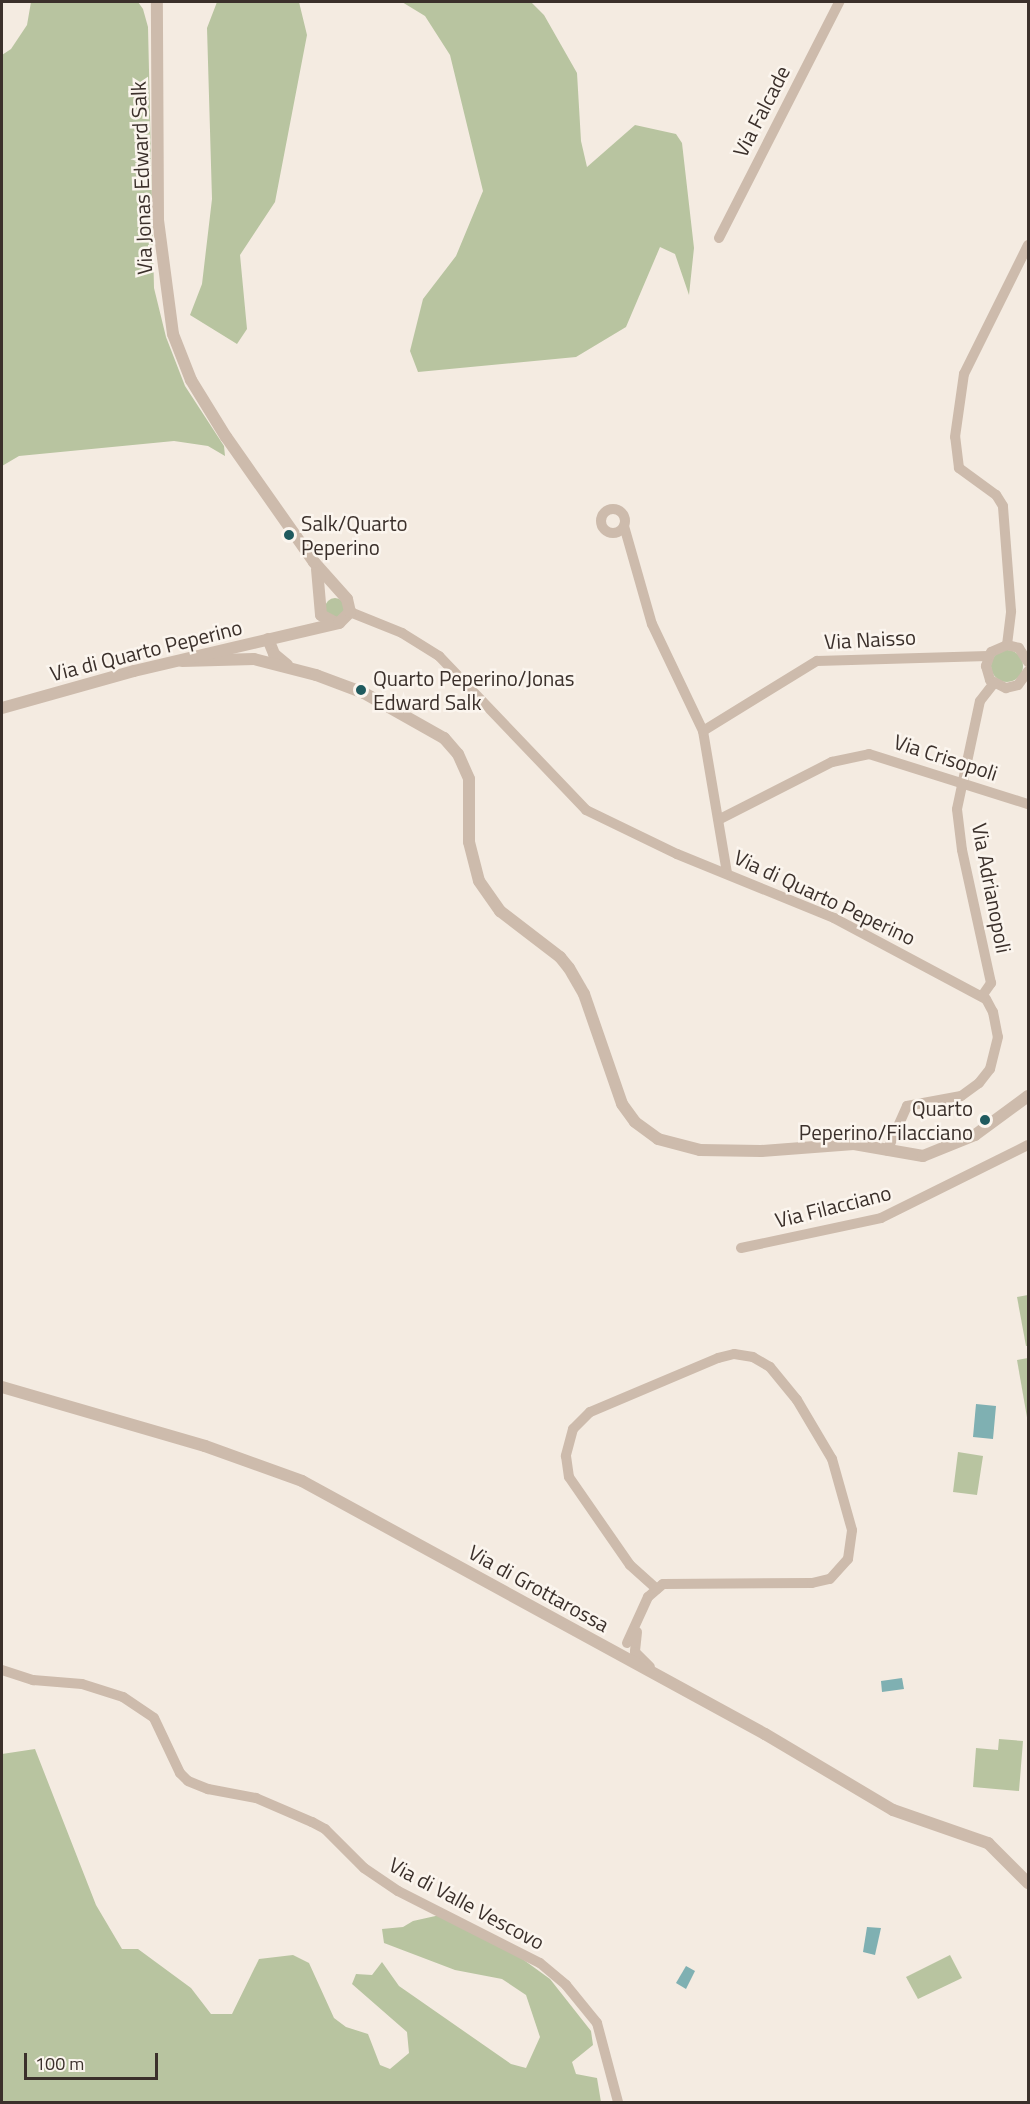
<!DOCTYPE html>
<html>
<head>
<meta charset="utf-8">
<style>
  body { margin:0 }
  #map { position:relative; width:1030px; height:2104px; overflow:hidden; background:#f4ebe1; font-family:"Titillium Web",sans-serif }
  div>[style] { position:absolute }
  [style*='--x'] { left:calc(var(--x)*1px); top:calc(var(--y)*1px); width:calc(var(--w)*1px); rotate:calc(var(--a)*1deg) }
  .green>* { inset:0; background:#b8c4a0 }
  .round { border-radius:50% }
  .water>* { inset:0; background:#7fb0b2 }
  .minor>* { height:10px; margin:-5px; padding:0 5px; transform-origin:5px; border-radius:5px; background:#cdbbac }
  .minor>.ring { margin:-5px; padding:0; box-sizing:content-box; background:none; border:10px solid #cdbbac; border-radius:50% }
  .tertiary>* { height:12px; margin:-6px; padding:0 6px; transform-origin:6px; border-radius:6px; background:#cdbbac }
  .dots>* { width:16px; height:16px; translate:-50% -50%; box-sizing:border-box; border:3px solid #fbf5ee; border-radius:50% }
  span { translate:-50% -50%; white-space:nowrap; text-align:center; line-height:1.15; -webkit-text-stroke:5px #fbf5ee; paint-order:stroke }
  .street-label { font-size:21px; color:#3b302b }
  .poi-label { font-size:21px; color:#3b302b }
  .left { translate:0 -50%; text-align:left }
  .right { translate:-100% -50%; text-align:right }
  .frame { position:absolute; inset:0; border:3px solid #3b302b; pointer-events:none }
  .scale { position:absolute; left:24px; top:2053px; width:134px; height:27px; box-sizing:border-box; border:3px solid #3b302b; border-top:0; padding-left:8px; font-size:18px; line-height:21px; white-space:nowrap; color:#3b302b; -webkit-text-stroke:4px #fbf5ee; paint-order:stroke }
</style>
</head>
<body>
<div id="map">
  <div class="green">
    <i style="clip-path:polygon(31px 2px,138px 2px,143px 9px,148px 27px,154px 288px,166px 337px,185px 386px,224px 446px,225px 456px,208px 446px,174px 441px,19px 456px,2px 466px,2px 55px,11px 49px,27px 25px)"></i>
    <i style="clip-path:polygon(217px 2px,299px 2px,307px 35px,275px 202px,240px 255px,247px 329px,237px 344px,190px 315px,202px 284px,212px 199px,207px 28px)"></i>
    <i style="clip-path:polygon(402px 2px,531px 2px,544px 15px,577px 73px,581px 141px,587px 167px,635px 125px,676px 134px,682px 143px,694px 248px,689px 295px,675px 254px,660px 247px,626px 327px,576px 357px,418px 372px,410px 351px,423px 299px,456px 256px,483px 191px,450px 55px,425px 16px)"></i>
    <i class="round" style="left:325px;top:598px;width:20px;height:20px"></i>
    <i class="round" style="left:991px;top:650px;width:32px;height:32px"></i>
    <i style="clip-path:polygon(1028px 1295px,1028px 1346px,1026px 1346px,1017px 1297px)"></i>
    <i style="clip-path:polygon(1028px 1358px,1028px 1423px,1017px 1360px)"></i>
    <i style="clip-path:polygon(958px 1452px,983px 1456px,977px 1495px,953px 1492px)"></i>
    <i style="clip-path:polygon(999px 1739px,1023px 1741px,1019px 1791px,973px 1787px,976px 1748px,998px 1750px)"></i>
    <i style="clip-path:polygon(35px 1749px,96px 1905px,122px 1949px,138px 1949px,191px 1988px,211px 2014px,232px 2014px,259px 1959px,293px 1955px,309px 1963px,334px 2018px,346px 2027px,368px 2034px,380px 2065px,390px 2069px,409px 2053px,407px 2032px,352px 1984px,356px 1974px,372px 1975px,382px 1962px,399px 1986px,511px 2064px,526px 2068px,540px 2037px,526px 1995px,502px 1979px,455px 1970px,384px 1943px,382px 1929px,403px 1927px,413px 1921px,440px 1915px,502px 1944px,550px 1979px,591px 2031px,593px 2045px,572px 2062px,576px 2074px,597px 2078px,601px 2102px,2px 2102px,2px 1754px)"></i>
    <i style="clip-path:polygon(950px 1955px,962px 1978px,918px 1999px,906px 1977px)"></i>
  </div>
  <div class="water">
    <i style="clip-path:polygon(976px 1404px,996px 1406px,993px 1439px,973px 1437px)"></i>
    <i style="clip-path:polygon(902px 1678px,904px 1689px,882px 1692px,881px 1681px)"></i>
    <i style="clip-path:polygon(867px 1927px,881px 1928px,875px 1955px,863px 1952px)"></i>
    <i style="clip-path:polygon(686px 1966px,695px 1971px,686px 1989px,676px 1983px)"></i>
  </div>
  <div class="minor">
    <i style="--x:719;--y:238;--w:265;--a:-63"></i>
    <i class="ring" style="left:601px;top:509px;width:14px;height:14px"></i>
    <i style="--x:624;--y:526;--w:102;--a:74.1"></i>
    <i style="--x:652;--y:624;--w:119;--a:64.5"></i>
    <i style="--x:703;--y:731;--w:144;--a:80.4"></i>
    <i style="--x:350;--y:612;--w:56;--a:22"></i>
    <i style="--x:402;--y:633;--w:44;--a:31.9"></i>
    <i style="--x:439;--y:656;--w:213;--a:46.3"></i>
    <i style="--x:586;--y:810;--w:101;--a:25.8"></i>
    <i style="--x:677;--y:854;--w:170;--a:22.2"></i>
    <i style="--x:834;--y:918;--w:172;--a:28.1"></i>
    <i style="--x:986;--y:999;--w:15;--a:62"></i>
    <i style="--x:993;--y:1012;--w:25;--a:79"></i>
    <i style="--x:998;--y:1037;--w:33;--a:104"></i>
    <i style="--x:990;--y:1069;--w:18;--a:128"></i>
    <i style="--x:979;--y:1083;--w:22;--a:144"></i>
    <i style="--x:961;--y:1096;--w:55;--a:169.5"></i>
    <i style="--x:907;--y:1106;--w:49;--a:114"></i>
    <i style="--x:1007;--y:645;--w:34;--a:-83"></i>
    <i style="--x:1011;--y:611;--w:105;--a:-94.4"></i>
    <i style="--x:1003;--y:506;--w:13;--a:-122"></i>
    <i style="--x:996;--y:495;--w:46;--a:-143.9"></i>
    <i style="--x:959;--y:468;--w:31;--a:-97"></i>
    <i style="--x:955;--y:437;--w:64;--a:-81.9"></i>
    <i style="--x:964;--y:374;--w:144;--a:-63.6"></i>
    <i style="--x:1028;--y:662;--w:17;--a:-123"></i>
    <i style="--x:1019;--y:648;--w:12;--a:-166"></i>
    <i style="--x:1007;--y:645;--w:17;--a:156"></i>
    <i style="--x:991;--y:652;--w:15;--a:110"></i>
    <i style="--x:986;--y:666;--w:15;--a:74"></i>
    <i style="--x:990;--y:680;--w:18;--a:27"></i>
    <i style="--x:1006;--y:688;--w:12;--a:-14"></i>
    <i style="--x:1018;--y:685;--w:17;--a:-54"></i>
    <i style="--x:703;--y:731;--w:134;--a:-31.6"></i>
    <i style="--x:817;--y:661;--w:171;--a:-1.7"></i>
    <i style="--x:720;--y:819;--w:126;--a:-27"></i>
    <i style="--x:832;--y:762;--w:38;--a:-12"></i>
    <i style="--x:869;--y:754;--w:167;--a:17.5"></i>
    <i style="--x:982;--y:996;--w:16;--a:-55"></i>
    <i style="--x:991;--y:983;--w:136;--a:-102.3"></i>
    <i style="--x:962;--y:850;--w:41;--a:-97"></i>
    <i style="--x:957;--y:809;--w:110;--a:-78"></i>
    <i style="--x:980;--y:701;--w:23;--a:-52"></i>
    <i style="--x:741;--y:1248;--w:143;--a:-12.1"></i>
    <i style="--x:881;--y:1218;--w:164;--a:-26.4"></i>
    <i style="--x:637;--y:1632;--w:20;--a:96"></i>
    <i style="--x:635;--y:1652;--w:21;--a:45"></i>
    <i style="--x:627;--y:1643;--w:51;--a:-65.5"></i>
    <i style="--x:648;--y:1597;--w:20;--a:-41"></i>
    <i style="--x:663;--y:1584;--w:149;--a:-0.4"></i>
    <i style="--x:812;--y:1583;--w:18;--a:-13"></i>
    <i style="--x:830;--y:1579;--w:27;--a:-48"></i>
    <i style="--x:848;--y:1559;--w:29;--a:-82"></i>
    <i style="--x:852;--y:1530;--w:74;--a:-105.7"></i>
    <i style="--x:832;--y:1459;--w:69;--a:-120.7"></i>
    <i style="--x:797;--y:1400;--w:43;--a:-129.3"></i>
    <i style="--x:770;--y:1367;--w:20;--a:-150"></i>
    <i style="--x:753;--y:1357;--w:19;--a:-171"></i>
    <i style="--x:734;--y:1354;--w:16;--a:166"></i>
    <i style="--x:718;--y:1358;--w:139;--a:157.1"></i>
    <i style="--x:590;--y:1412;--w:24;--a:135"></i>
    <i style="--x:573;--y:1429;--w:28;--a:105"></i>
    <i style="--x:566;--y:1456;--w:21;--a:82"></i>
    <i style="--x:569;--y:1477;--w:107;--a:55.3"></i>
    <i style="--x:630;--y:1565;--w:36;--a:42"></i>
    <i style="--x:2;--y:1670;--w:33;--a:18"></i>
    <i style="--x:33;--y:1680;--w:49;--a:4.7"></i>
    <i style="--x:82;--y:1684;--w:43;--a:17.6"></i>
    <i style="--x:123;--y:1697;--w:37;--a:34"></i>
    <i style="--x:154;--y:1718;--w:61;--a:64.7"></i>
    <i style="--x:180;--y:1773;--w:11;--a:45"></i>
    <i style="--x:188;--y:1781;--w:22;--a:22"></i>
    <i style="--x:208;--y:1789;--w:49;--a:10.6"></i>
    <i style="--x:256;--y:1798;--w:61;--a:23.2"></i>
    <i style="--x:312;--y:1822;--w:15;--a:28"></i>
    <i style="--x:325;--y:1829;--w:55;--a:45"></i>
    <i style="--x:364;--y:1868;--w:41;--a:34.1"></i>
    <i style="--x:398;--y:1891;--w:159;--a:26.9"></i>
    <i style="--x:540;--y:1963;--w:34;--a:40"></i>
    <i style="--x:566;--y:1985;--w:49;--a:50.8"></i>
    <i style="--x:597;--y:2023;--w:82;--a:75.1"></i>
  </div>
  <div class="tertiary">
    <i style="--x:317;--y:569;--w:46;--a:85"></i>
    <i style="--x:321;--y:615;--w:17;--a:28"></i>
    <i style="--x:268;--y:639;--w:16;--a:68"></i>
    <i style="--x:274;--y:654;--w:17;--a:40"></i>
    <i style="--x:182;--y:661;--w:72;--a:-1.6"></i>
    <i style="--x:254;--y:659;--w:64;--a:14.5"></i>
    <i style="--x:316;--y:675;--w:51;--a:20.6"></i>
    <i style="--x:364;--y:693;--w:92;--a:29.4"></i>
    <i style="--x:444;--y:738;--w:21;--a:49"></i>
    <i style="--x:458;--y:754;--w:27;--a:66"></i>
    <i style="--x:469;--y:779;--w:63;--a:90"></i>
    <i style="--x:469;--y:842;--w:40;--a:75.6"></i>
    <i style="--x:479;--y:881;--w:37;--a:55"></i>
    <i style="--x:500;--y:911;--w:76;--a:37.5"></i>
    <i style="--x:560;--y:957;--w:14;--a:51"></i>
    <i style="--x:569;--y:968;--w:30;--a:60"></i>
    <i style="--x:584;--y:994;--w:116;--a:70.9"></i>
    <i style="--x:622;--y:1104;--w:22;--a:54"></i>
    <i style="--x:635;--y:1122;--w:29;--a:36"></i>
    <i style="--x:658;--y:1139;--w:43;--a:14.7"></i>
    <i style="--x:700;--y:1150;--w:61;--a:0.9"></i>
    <i style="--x:761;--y:1151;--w:93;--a:-4.3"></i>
    <i style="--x:854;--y:1144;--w:70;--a:9.9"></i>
    <i style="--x:923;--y:1156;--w:56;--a:-22"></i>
    <i style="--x:975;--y:1135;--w:66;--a:-36.3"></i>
    <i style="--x:2;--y:708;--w:137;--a:-15.7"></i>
    <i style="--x:134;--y:671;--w:211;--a:-13.2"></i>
    <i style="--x:339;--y:623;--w:16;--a:-45"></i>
    <i style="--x:350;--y:612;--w:13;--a:-103"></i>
    <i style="--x:347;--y:599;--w:50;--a:-131.7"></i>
    <i style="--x:314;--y:562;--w:153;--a:-125.1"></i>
    <i style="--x:226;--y:437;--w:67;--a:-121.6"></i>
    <i style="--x:191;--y:380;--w:49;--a:-111.4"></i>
    <i style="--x:173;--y:334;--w:115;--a:-97.5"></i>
    <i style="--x:158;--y:220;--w:218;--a:-90.3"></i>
    <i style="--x:2;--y:1387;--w:211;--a:16.2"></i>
    <i style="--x:205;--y:1446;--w:103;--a:19.8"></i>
    <i style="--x:302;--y:1481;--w:528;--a:28.65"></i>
    <i style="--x:765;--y:1734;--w:149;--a:30.7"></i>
    <i style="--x:893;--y:1810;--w:101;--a:19.2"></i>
    <i style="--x:988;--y:1843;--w:57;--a:45"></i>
  </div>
  <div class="dots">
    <i style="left:289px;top:535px;background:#1f5a5e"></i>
    <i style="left:361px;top:690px;background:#1f5a5e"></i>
    <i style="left:985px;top:1120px;background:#1f5a5e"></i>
  </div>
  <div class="street-label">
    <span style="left:761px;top:111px;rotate:-63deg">Via Falcade</span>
    <span style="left:141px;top:178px;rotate:-92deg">Via Jonas Edward Salk</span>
    <span style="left:870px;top:639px;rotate:-3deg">Via Naisso</span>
    <span style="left:146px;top:650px;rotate:-14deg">Via di Quarto Peperino</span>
    <span style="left:946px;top:757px;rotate:18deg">Via Crisopoli</span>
    <span style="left:992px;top:888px;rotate:79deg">Via Adrianopoli</span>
    <span style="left:825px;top:897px;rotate:25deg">Via di Quarto Peperino</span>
    <span style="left:833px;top:1206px;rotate:-14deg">Via Filacciano</span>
    <span style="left:539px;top:1588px;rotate:29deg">Via di Grottarossa</span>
    <span style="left:467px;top:1903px;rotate:28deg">Via di Valle Vescovo</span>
  </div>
  <div class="poi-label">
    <span class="left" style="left:301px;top:535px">Salk/Quarto<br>Peperino</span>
    <span class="left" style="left:373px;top:690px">Quarto Peperino/Jonas<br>Edward Salk</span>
    <span class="right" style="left:973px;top:1120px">Quarto<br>Peperino/Filacciano</span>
  </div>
  <div class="frame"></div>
  <div class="scale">100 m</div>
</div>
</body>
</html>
